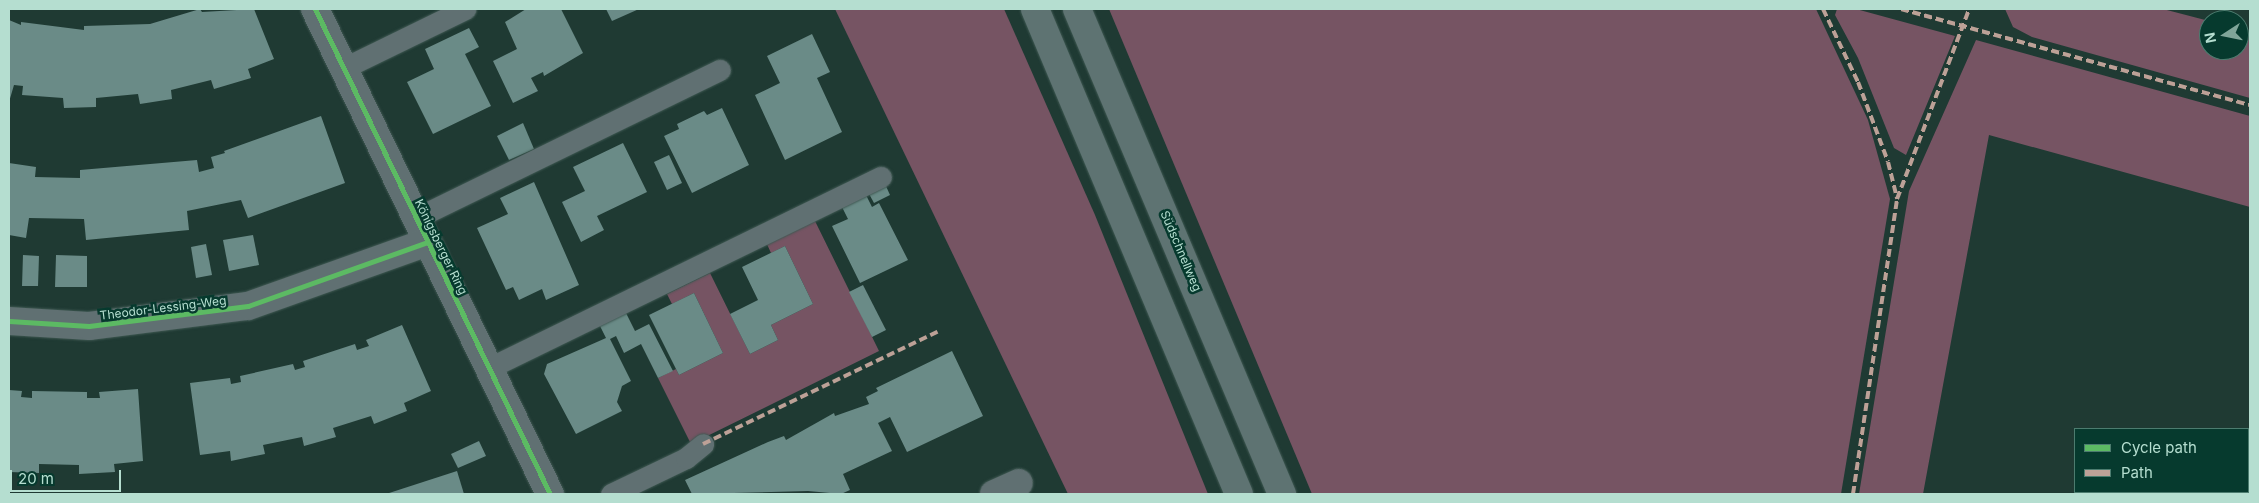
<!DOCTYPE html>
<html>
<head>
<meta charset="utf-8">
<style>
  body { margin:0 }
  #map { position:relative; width:2259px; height:503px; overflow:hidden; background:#1f3a33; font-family:Inter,sans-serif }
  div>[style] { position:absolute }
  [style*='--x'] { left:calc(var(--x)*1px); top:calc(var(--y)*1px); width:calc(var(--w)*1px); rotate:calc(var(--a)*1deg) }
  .green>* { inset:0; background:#765463 }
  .building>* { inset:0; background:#6a8b87 }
  .roads { filter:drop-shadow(0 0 1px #3f5852) drop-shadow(0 0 1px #3f5852) }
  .service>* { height:21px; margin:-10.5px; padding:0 10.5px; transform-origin:10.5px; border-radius:10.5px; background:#607072 }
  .minor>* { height:28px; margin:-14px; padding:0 14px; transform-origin:14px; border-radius:14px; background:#607072 }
  .trunk>* { height:28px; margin:-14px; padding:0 14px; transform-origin:14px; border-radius:14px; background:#5e7372 }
  .quiet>* { height:4px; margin-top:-2px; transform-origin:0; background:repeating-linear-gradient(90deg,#bda197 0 8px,transparent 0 12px) }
  .cycleway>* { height:5px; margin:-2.5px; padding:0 2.5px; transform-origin:2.5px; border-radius:2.5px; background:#5cba63 }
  span { translate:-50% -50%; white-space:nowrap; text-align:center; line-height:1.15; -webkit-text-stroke:5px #063a2e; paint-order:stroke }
  .street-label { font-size:12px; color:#b5ded0 }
  .frame { position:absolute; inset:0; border:10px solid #b5ded0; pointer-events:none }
  .legend { position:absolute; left:2074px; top:428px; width:175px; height:65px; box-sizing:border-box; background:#063a2e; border:1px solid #4c7c6f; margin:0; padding:6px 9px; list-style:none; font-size:15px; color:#b5ded0 }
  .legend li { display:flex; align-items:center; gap:10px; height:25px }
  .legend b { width:25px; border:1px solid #4c7c6f }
  .north { position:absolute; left:2199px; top:10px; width:50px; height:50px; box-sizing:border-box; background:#063a2e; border:1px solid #4c7c6f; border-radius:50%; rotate:259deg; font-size:14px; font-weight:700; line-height:20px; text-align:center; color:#b5ded0 }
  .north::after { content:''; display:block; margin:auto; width:18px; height:22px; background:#80a599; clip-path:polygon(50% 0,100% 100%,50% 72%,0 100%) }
  .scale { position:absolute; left:10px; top:470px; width:111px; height:22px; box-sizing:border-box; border:2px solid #b5ded0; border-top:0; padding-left:6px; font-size:15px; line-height:18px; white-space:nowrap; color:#b5ded0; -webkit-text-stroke:4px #063a2e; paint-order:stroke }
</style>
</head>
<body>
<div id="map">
  <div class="green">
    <i style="clip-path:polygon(835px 9px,1004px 9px,1095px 215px,1208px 494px,1068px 494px)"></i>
    <i style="clip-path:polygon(1109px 9px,1816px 9px,1868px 120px,1890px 199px,1841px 494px,1312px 494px)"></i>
    <i style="clip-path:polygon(1837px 9px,1856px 9px,1955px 36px,1906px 155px,1894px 148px,1858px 58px,1835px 15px)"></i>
    <i style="clip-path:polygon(2005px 9px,2163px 9px,2209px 21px,2209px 50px,2239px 50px,2239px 30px,2250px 33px,2250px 98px,2032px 37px,2013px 27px)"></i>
    <i style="clip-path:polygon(1976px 40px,2250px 116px,2250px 207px,1989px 135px,1923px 494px,1859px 494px,1909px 191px)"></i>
    <i style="clip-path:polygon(814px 219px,879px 351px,691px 444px,658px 378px,676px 369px,679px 375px,723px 353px,694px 293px,672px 304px,667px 294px,710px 273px,750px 354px,778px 340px,771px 325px,813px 304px,785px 246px,771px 253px,766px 242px)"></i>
  </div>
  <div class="building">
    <i style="clip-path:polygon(200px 9px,202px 12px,254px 9px,274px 59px,248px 69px,251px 78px,214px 89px,211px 80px,171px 90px,172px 99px,140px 104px,138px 94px,96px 98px,96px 107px,64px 108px,63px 98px,22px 95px,23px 86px,14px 85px,9px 102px,9px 20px,21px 25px,21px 22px,84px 30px,84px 26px,150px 24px)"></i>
    <i style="clip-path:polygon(526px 9px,561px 9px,583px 53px,544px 76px,543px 72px,531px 78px,538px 91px,513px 103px,493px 61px,517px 49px,505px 22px)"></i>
    <i style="clip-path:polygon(606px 9px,639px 9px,612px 21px)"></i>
    <i style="clip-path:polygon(469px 28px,479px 47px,465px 54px,491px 106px,433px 134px,407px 82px,434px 69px,425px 49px)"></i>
    <i style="clip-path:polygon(812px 34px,830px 72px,817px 78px,842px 132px,785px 160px,755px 95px,780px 83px,767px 56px)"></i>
    <i style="clip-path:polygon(722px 108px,749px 165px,692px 193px,664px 136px,679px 129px,677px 124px,704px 111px,707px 115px)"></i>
    <i style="clip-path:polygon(321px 116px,345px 183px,248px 218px,241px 200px,187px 211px,189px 230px,86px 240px,84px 219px,29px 218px,26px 238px,9px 235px,9px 163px,36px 167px,35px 177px,80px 178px,80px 170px,197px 160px,199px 172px,214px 168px,211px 157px,225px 153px,224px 151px)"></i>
    <i style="clip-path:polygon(523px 123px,534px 149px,509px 160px,497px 136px)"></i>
    <i style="clip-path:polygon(623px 143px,647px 192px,597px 216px,604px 230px,581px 242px,562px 202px,585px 191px,573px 167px)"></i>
    <i style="clip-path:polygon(669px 155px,682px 183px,667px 190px,654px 162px)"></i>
    <i style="clip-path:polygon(534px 182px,579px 285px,546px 300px,542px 289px,519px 300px,513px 287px,506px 290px,477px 228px,508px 214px,500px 198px)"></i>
    <i style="clip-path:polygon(885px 184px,890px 195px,874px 203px,868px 192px)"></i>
    <i style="clip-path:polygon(866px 195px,872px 207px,879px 203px,908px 260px,860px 283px,832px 226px,848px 219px,842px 207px)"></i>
    <i style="clip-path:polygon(253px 235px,259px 265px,229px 271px,223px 240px)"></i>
    <i style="clip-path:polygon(206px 244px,212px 275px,196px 278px,191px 247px)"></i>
    <i style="clip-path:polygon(785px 246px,813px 304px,771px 325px,778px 340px,750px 354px,730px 314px,758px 300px,742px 267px)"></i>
    <i style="clip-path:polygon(23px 255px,39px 256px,38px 286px,22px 286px)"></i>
    <i style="clip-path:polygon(56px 255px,87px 256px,87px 287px,55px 287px)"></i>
    <i style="clip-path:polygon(863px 285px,886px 330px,872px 337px,849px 292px)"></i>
    <i style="clip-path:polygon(694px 293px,723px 353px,679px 375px,649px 315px)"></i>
    <i style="clip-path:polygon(625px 311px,635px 331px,649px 324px,673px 371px,658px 378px,641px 344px,624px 353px,616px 336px,610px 339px,631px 381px,622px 386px,617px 402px,622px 411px,576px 434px,544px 374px,547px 364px,606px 338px,599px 324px)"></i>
    <i style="clip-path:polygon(402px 325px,431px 391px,404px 403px,407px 411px,374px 424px,371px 416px,333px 428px,336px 437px,304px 446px,302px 437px,263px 445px,265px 454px,231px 461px,230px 451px,200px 455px,190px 383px,230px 378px,231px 384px,241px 382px,240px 376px,293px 364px,295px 370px,305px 367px,303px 361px,355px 344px,357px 350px,369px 346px,366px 340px)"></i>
    <i style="clip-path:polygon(952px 351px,983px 416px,907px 452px,890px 417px,878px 423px,892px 451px,843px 474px,850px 490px,841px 494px,808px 491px,692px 494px,685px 480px,768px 442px,784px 436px,786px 440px,834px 413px,835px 416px,869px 404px,866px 397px,878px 391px,876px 388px)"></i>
    <i style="clip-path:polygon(138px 389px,143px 461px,114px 464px,115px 472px,79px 474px,79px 465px,39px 464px,39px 473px,9px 472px,9px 390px,22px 391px,21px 397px,32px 398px,32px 391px,87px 392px,87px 398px,100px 398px,99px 392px)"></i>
    <i style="clip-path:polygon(479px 441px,486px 456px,458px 468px,451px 454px)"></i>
    <i style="clip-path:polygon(457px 471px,464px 494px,386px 494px)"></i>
  </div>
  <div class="roads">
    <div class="service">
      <i style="--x:344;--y:68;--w:135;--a:-26"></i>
      <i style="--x:416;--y:218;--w:338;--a:-26"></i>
      <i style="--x:489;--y:368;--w:436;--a:-26"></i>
      <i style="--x:611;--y:494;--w:83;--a:-25.6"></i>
      <i style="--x:686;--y:458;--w:22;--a:-39"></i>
    </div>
    <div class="minor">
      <i style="--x:315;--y:9;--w:539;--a:64.15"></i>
      <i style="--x:9;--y:321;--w:80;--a:3.6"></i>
      <i style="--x:89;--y:326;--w:160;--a:-7.2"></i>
      <i style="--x:248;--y:306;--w:191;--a:-19.6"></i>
      <i style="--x:994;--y:494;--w:27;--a:-24"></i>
    </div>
    <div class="trunk">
      <i style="--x:1035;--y:9;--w:526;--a:67.19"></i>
      <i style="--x:1077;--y:9;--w:527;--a:67.09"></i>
    </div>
  </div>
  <div class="quiet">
    <i style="--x:1823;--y:9;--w:81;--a:64.4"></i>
    <i style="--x:1858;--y:82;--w:85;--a:69.4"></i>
    <i style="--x:1888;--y:162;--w:38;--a:76"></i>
    <i style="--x:1901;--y:9;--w:362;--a:15.4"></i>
    <i style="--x:703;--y:444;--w:264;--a:-25.6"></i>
    <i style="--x:1853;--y:494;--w:298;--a:-81.5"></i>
    <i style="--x:1897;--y:199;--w:203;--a:-69.2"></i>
  </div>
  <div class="cycleway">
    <i style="--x:315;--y:9;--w:539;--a:64.15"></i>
    <i style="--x:9;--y:321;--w:80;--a:3.6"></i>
    <i style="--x:89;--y:326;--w:160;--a:-7.2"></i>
    <i style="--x:248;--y:306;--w:191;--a:-19.6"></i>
  </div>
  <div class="street-label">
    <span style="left:441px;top:247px;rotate:64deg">Königsberger Ring</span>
    <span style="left:1181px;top:251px;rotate:67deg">Südschnellweg</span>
    <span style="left:163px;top:308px;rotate:-7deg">Theodor-Lessing-Weg</span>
  </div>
  <div class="frame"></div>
  <ul class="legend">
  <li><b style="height:6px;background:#5cba63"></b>Cycle path</li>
  <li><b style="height:6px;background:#bda197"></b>Path</li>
  </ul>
  <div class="north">N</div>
  <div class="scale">20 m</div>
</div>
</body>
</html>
